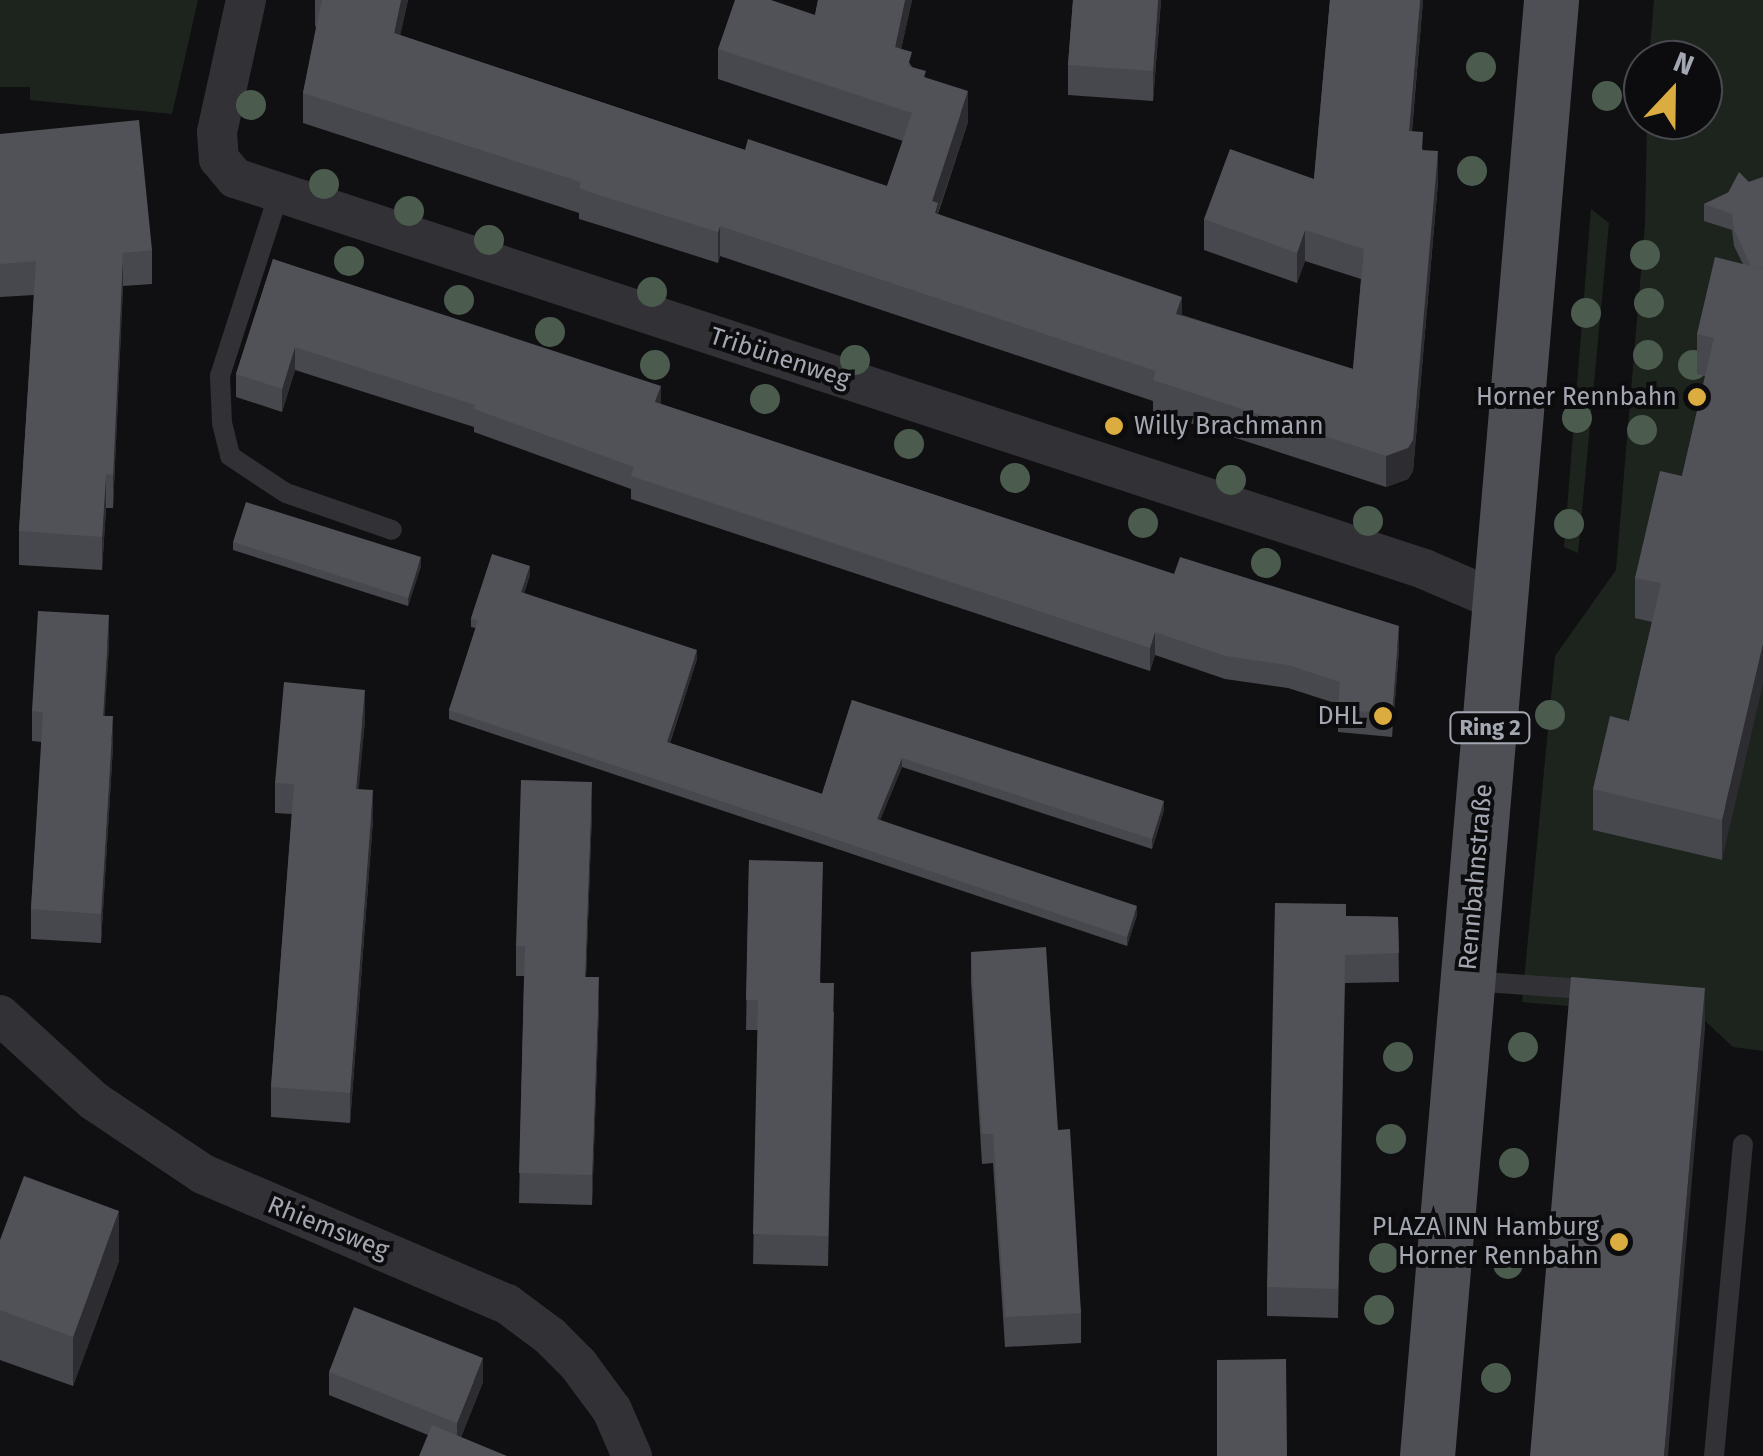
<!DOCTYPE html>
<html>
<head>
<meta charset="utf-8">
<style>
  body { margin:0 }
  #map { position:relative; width:1763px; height:1456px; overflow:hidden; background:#101012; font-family:"Fira Sans",sans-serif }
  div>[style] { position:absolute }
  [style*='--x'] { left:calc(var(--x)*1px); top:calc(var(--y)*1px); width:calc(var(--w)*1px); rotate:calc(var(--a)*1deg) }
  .green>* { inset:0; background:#1d241e }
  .service>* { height:20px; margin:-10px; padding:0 10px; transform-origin:10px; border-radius:10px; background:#323236 }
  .minor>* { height:40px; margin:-20px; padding:0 20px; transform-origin:20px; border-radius:20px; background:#323236 }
  .primary>* { height:55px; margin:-27.5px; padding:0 27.5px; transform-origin:27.5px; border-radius:27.5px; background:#4e4f55 }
  .trees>* { width:30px; height:30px; margin:-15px; border-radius:50%; background:#4b5c4e }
  .wall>* { inset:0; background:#47484d }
  .shaded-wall>* { inset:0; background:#2d2d31 }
  .building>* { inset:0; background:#515257 }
  .dots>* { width:28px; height:28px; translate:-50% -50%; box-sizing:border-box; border:5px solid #0c0b0d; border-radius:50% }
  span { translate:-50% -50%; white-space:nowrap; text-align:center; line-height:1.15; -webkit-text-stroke:8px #0c0b0d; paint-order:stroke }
  .shield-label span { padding:2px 8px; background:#0c0b0d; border:2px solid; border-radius:8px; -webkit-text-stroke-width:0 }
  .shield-label { font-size:22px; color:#a3a7b1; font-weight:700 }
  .street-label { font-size:25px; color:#a3a7b1 }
  .poi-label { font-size:25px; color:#a3a7b1 }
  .right { translate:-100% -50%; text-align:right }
  .left { translate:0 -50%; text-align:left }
  .north { position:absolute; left:1623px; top:40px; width:100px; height:100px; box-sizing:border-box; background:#0c0b0d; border:2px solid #48494f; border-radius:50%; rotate:22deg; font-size:28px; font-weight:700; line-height:40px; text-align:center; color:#a3a7b1 }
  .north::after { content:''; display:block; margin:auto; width:35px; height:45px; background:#dbac3f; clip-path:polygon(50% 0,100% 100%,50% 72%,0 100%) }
</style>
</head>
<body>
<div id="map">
  <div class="green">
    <i style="clip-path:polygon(0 0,198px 0,172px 114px,30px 100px,30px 87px,0 87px)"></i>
    <i style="clip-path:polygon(1654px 0,1763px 0,1763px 1051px,1733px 1047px,1701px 1017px,1522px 1002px,1555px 656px,1616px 570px,1645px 224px,1647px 120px,1703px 120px,1703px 60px,1649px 60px)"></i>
    <i style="clip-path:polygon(1591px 209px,1609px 223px,1578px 553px,1564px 547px)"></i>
  </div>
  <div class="service">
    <i style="--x:279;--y:193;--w:192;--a:107.9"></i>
    <i style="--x:220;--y:376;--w:47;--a:87.6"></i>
    <i style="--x:222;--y:423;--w:34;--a:76"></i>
    <i style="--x:230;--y:456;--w:67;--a:33.5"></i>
    <i style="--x:286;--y:493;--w:112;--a:19.2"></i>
    <i style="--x:1471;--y:981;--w:126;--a:4.1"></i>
    <i style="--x:1714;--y:1456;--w:313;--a:-84.7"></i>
  </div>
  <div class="minor">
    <i style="--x:246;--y:0;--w:135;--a:102.4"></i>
    <i style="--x:217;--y:132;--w:27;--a:86"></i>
    <i style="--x:219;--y:159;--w:25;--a:50"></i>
    <i style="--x:235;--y:178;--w:1252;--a:18.2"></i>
    <i style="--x:1424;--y:569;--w:84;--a:23.2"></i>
    <i style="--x:0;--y:1015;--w:127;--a:42.5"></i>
    <i style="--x:94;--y:1101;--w:131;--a:33.8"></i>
    <i style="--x:203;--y:1174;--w:331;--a:23.2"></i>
    <i style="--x:507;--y:1304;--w:54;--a:36.7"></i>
    <i style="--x:550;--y:1336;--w:40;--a:45"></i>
    <i style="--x:578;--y:1364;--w:57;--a:53.5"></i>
    <i style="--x:612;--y:1410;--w:50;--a:66.5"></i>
  </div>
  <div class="primary">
    <i style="--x:1427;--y:1456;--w:1461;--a:-85.13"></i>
  </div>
  <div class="trees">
    <i style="left:1481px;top:67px"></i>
    <i style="left:1607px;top:96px"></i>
    <i style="left:251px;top:105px"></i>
    <i style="left:1472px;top:171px"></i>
    <i style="left:324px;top:184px"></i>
    <i style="left:409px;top:211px"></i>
    <i style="left:489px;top:240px"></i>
    <i style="left:1645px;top:255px"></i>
    <i style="left:349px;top:261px"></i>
    <i style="left:652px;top:292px"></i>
    <i style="left:459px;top:300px"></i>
    <i style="left:1649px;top:303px"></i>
    <i style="left:1586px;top:313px"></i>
    <i style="left:550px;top:332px"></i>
    <i style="left:1648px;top:355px"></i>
    <i style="left:855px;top:360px"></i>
    <i style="left:655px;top:365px"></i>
    <i style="left:1693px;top:365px"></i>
    <i style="left:765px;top:399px"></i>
    <i style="left:1577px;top:418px"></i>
    <i style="left:1642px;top:430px"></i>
    <i style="left:909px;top:444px"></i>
    <i style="left:1015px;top:478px"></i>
    <i style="left:1231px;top:480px"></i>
    <i style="left:1368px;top:521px"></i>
    <i style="left:1143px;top:523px"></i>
    <i style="left:1569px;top:524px"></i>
    <i style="left:1266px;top:563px"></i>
    <i style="left:1550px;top:715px"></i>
    <i style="left:1523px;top:1047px"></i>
    <i style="left:1398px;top:1057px"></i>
    <i style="left:1391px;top:1139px"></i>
    <i style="left:1514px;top:1163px"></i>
    <i style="left:1384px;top:1258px"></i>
    <i style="left:1508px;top:1264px"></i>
    <i style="left:1379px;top:1310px"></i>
    <i style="left:1496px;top:1378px"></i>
  </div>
  <div class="wall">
    <i style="clip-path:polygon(315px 0,408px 0,400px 35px,745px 150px,887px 186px,903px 141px,718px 79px,718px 49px,815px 15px,818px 0,912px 0,901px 49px,912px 67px,926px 78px,968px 122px,938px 214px,1182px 315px,1353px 369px,1361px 279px,1305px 261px,1297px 283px,1204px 250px,1204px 219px,1314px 179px,1330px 0,1423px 0,1412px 131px,1423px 150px,1438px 182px,1413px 471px,1408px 479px,1386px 487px,1153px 411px,1153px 401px,720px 256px,718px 263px,602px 226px,579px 219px,579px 213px,303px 123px,303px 93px,316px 27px,315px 26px)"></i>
    <i style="clip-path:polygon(1073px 0,1161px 0,1153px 101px,1068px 95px,1068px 65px)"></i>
    <i style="clip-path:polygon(0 134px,152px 250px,152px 284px,123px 286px,113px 508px,106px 508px,102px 570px,19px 565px,19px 531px,34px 295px,0 297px)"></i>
    <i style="clip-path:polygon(1763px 177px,1722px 860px,1593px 830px,1593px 789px,1629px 721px,1652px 622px,1635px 618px,1635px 578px,1682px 476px,1705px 376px,1697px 374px,1697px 334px,1743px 264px,1734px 246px,1732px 230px,1704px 221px,1704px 204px,1749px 182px)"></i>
    <i style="clip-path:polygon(273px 259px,661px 404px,1399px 649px,1392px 737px,1338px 732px,1338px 704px,1288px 688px,1225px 679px,1155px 655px,1150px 671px,685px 517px,631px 499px,631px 489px,474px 432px,474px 427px,295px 370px,282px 412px,236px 397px,236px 374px)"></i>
    <i style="clip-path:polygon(233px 542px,421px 566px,408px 606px,233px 550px)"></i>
    <i style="clip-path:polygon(530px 575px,524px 593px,697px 659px,670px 743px,822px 794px,852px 700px,1164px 810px,1152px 849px,902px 767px,880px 820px,1137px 915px,1127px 946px,449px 719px,449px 710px,476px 628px,471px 627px,471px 618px)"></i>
    <i style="clip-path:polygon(109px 645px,104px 716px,113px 746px,101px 943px,31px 939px,31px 909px,42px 742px,32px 741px,32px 711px)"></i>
    <i style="clip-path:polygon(365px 720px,358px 789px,373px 820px,350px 1123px,271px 1117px,271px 1087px,292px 814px,275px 813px,275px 783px)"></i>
    <i style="clip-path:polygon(592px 812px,586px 977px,599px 1007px,592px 1205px,519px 1203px,524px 976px,516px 976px,516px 946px)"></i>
    <i style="clip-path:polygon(749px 860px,821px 983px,834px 1013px,828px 1266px,753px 1264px,758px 1030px,746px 1030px)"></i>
    <i style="clip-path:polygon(1346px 916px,1398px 917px,1399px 982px,1345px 983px,1338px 1318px,1267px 1316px,1267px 1287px)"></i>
    <i style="clip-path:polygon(971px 952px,1058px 1130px,1081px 1313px,1081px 1343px,1005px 1347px,993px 1163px,982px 1164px,971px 982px)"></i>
    <i style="clip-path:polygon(0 1240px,119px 1261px,73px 1386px,0 1360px)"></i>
    <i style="clip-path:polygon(329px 1372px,483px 1382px,461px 1437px,428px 1435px,329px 1395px)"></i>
  </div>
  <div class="shaded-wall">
    <i style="clip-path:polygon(401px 0,408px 0,394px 64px,394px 33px)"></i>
    <i style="clip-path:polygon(905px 0,912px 0,895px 77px,895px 47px)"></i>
    <i style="clip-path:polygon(1158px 0,1161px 0,1153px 101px,1153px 71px)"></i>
    <i style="clip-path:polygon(1420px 0,1423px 0,1409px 162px,1409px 131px)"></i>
    <i style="clip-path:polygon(968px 91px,968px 122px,938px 212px,938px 233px,932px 201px)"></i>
    <i style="clip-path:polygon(1438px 151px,1438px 182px,1413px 471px,1408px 479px,1386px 487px,1386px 456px)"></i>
    <i style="clip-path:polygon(720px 226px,720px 256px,718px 263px,718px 232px)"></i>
    <i style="clip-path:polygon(1305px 230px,1305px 261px,1297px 283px,1297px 253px)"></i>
    <i style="clip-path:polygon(123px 253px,123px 286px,113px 508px,113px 475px)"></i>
    <i style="clip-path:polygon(1182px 297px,1182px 327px,1176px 314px)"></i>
    <i style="clip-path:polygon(295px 347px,295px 370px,282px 412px,282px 389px)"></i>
    <i style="clip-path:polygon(661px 386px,661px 409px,655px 402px)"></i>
    <i style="clip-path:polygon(106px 474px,106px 508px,102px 570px,102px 537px)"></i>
    <i style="clip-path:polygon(421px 557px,421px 566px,408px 606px,408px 598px)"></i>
    <i style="clip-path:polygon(530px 566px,530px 575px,521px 601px,521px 592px)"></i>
    <i style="clip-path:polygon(109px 615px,109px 645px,103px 746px,103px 716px)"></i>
    <i style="clip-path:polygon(1399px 626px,1399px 649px,1392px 737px,1392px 714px)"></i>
    <i style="clip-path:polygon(1155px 632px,1155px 655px,1150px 671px,1150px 648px)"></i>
    <i style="clip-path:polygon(1763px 644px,1763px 684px,1722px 860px,1722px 820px)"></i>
    <i style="clip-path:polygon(697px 650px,697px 659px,667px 751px,667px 742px)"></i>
    <i style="clip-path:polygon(365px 690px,365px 720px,356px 819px,356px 789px)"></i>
    <i style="clip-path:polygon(113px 716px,113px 746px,101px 943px,101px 914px)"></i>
    <i style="clip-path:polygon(902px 758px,902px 767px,877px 828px,877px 819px)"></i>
    <i style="clip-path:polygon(592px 782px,592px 812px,585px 1007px,585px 977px)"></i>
    <i style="clip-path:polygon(373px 790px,373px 820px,350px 1123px,350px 1093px)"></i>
    <i style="clip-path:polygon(1164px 801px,1164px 810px,1152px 849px,1152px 839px)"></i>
    <i style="clip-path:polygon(1137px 906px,1137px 915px,1127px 946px,1127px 937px)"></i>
    <i style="clip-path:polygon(599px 977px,599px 1007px,592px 1205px,592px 1175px)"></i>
    <i style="clip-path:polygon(1705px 988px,1705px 1029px,1668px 1456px,1664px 1456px)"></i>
    <i style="clip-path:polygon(119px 1211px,119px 1261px,73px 1386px,73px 1337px)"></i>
    <i style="clip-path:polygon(483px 1358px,483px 1382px,457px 1447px,457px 1423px)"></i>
  </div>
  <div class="building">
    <i style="clip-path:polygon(322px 0,401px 0,394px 33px,745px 150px,748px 139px,887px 186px,912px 113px,718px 49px,735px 0,771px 0,815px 15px,818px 0,905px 0,895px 47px,912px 52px,908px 66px,926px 71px,924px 77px,968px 91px,932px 201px,938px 203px,935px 213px,1182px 297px,1176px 314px,1353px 369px,1364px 249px,1305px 230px,1297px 253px,1204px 219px,1230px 149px,1314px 179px,1330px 0,1420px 0,1409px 131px,1423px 132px,1422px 150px,1438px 151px,1413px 440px,1408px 448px,1386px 456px,1153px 380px,1156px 371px,720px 226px,718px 232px,602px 196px,579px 188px,581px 182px,303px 93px)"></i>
    <i style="clip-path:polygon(1073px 0,1158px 0,1153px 71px,1068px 65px)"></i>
    <i style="clip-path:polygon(139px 120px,152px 250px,123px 253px,113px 475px,106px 474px,102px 537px,19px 531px,36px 261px,0 264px,0 134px)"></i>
    <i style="clip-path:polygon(1739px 172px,1749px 182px,1763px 177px,1763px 269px,1751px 266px,1734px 230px,1732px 214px,1704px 204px,1728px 193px)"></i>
    <i style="clip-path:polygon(1715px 257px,1763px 269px,1763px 644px,1722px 820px,1593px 789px,1610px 716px,1629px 721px,1661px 583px,1635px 578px,1660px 471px,1682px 476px,1714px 338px,1697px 334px)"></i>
    <i style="clip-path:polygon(273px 259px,661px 386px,655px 402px,1174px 574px,1180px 557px,1399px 626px,1392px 714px,1338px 709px,1340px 682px,1288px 665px,1225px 656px,1155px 632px,1150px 648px,685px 494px,631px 476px,634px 467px,474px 409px,475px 405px,295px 347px,282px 389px,236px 374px)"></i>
    <i style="clip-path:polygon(246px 502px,421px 557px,408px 598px,233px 542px)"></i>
    <i style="clip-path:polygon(492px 554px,530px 566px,521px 592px,697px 650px,667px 742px,822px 794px,852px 700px,1164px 801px,1152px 839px,902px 758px,877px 819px,1137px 906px,1127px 937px,449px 710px,478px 620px,471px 618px)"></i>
    <i style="clip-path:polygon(38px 611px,109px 615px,103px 716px,113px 716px,101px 914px,31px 909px,43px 712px,32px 711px)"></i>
    <i style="clip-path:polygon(284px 682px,365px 690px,356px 789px,373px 790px,350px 1093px,271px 1087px,294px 784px,275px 783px)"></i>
    <i style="clip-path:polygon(521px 780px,592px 782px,585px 977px,599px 977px,592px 1175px,519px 1173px,525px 946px,516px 946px)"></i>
    <i style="clip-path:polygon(749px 860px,823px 862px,820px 983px,834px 983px,828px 1236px,753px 1234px,758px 1000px,746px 1000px)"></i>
    <i style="clip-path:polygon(1275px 903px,1346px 904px,1346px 916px,1398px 917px,1399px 953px,1345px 955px,1338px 1289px,1267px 1287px)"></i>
    <i style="clip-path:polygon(1046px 947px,1058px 1130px,1070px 1129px,1081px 1313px,1005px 1317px,993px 1134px,982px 1134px,971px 952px)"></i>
    <i style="clip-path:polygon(1571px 977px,1705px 988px,1664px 1456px,1530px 1456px)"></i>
    <i style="clip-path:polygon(24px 1176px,119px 1211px,73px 1337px,0 1310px,0 1240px)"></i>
    <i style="clip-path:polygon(354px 1307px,483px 1358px,457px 1423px,329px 1372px)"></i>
    <i style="clip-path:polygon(1286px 1359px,1287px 1456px,1217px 1456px,1217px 1360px)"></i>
    <i style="clip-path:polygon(432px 1425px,507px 1456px,419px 1456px)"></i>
  </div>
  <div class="dots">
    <i style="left:1697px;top:397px;background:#dbac3f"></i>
    <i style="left:1114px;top:426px;background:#dbac3f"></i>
    <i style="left:1383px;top:716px;background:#dbac3f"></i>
    <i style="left:1619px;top:1242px;background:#dbac3f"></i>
  </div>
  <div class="shield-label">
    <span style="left:1490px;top:728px">Ring 2</span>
  </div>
  <div class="street-label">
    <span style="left:780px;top:358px;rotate:18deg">Tribünenweg</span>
    <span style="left:1476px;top:877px;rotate:-85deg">Rennbahnstraße</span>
    <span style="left:328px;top:1228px;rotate:22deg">Rhiemsweg</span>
  </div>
  <div class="poi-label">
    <span class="right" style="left:1677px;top:397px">Horner Rennbahn</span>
    <span class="left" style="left:1134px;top:426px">Willy Brachmann</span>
    <span class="right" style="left:1363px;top:716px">DHL</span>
    <span class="right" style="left:1599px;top:1242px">PLAZA INN Hamburg<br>Horner Rennbahn</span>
  </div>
  <div class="north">N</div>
</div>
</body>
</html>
